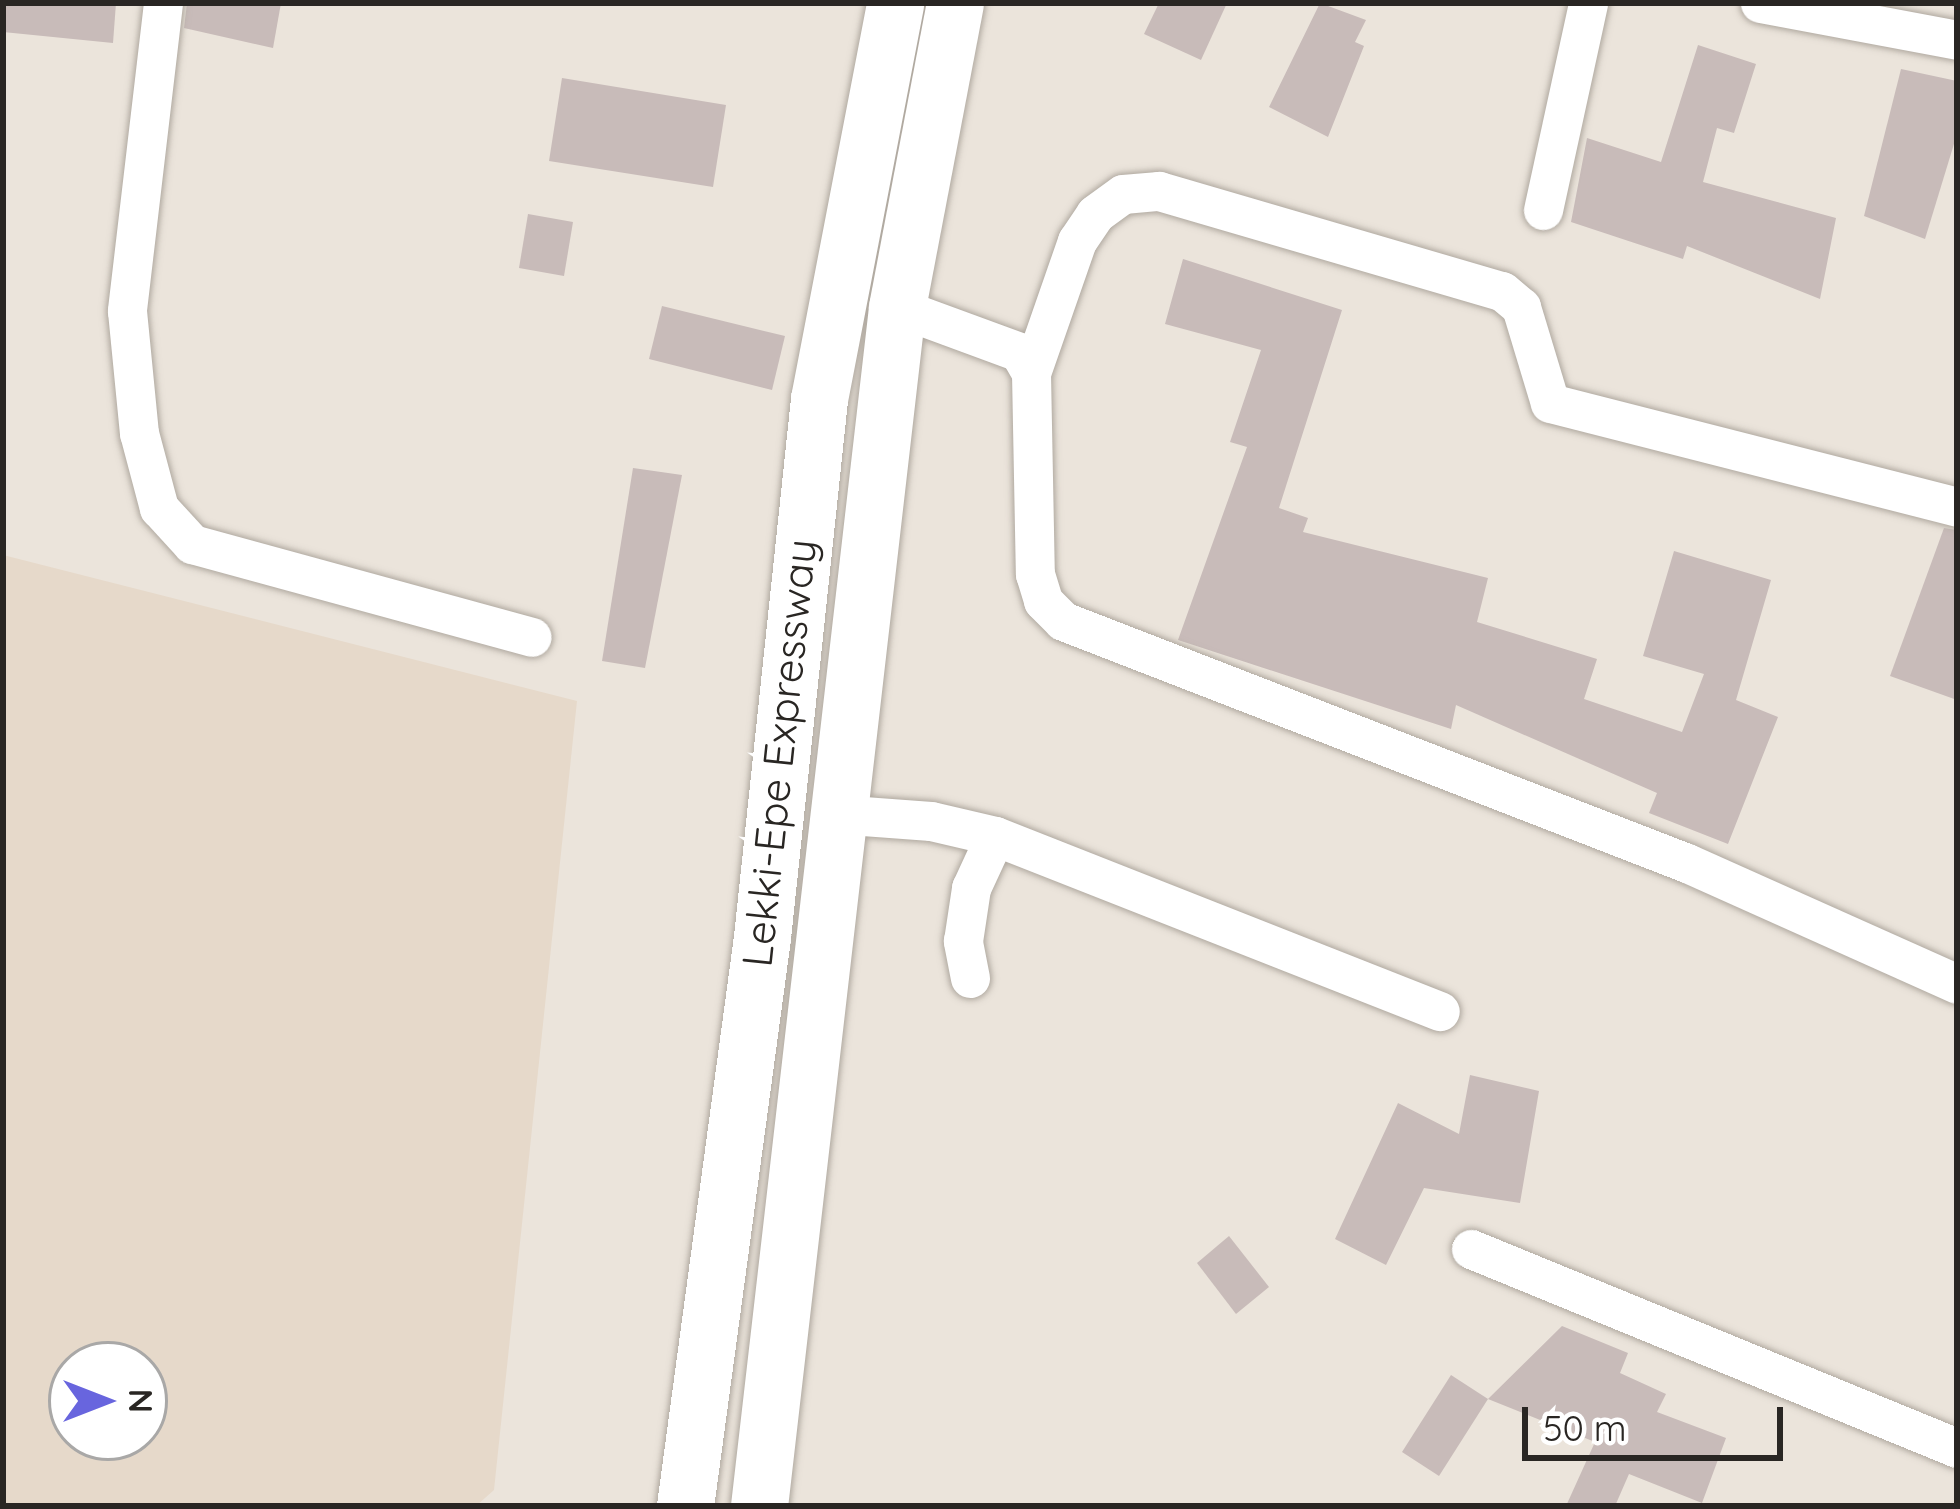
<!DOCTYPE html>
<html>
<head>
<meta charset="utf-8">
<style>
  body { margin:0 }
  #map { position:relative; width:1960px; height:1509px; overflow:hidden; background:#ebe4db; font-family:Quicksand,sans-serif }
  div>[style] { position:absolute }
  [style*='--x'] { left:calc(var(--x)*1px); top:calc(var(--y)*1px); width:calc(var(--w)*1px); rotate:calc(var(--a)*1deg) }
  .built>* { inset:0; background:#e6d9ca }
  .building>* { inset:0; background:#c8bbb9 }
  .roads { filter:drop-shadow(0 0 3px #b0a9a0) drop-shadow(0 0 3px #b0a9a0) }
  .minor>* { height:39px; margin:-19.5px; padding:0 19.5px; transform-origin:19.5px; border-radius:19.5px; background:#fff }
  .highway>* { height:57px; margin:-28.5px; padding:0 28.5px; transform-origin:28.5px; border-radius:28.5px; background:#fff }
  span { translate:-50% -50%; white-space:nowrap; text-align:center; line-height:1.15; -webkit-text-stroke:10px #fff; paint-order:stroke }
  .street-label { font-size:42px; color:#292623 }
  .frame { position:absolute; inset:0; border:6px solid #292623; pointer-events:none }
  .north { position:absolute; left:48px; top:1341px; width:120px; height:120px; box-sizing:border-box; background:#fff; border:3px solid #a9a8a7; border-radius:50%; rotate:90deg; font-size:33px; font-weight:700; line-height:48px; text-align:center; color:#292623 }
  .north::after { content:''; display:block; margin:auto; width:42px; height:54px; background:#6865de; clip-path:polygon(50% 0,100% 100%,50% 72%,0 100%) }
  .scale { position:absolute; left:1522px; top:1407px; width:261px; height:54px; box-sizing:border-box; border:6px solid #292623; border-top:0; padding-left:15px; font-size:36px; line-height:42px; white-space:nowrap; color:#292623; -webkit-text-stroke:9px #fff; paint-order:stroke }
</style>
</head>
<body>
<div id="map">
  <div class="built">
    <i style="clip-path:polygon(evenodd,3px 555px,577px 701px,494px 1490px,476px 1506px,3px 1506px,3px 555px,72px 1365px,144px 1365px,144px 1437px,72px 1437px,72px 1365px)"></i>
  </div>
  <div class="building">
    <i style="clip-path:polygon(3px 3px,116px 3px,113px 43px,3px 32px)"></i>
    <i style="clip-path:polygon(187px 3px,281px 3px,273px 48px,184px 28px)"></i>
    <i style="clip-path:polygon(1159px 3px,1227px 3px,1201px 60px,1144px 34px)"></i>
    <i style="clip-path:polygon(1320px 3px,1366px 20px,1355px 42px,1364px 46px,1328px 137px,1269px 107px)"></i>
    <i style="clip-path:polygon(1698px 45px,1756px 64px,1734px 133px,1717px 128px,1703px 182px,1836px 218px,1820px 299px,1687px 246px,1683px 259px,1571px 222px,1587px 138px,1661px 162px)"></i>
    <i style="clip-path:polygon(1901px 69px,1957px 81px,1957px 134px,1925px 239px,1864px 216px)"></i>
    <i style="clip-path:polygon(562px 78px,726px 105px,713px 187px,549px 161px)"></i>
    <i style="clip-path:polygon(528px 214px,573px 222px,564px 276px,519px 268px)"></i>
    <i style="clip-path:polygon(1183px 259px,1342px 310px,1279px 508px,1308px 518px,1303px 532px,1488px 578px,1477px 622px,1597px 659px,1584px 699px,1682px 732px,1704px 674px,1643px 656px,1674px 551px,1771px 580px,1736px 700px,1778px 717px,1728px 844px,1649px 813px,1657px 793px,1456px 705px,1451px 729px,1178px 640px,1247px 447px,1230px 442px,1261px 350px,1165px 324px)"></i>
    <i style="clip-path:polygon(662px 306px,785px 336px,772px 390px,649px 359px)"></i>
    <i style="clip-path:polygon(633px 468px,682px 475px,645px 668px,602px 661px)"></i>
    <i style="clip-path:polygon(1944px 528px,1957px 530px,1957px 700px,1890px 676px)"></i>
    <i style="clip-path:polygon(1470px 1075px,1539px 1091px,1520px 1203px,1424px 1188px,1386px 1265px,1335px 1239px,1398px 1103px,1459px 1134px)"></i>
    <i style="clip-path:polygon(1229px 1236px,1269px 1287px,1236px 1314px,1197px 1263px)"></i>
    <i style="clip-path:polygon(1562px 1326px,1628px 1353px,1620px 1373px,1666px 1394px,1657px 1412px,1726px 1438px,1702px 1503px,1629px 1474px,1615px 1506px,1566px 1506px,1595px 1442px,1488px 1399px)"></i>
    <i style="clip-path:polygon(1451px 1375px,1488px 1399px,1439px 1476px,1402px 1452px)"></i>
  </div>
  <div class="roads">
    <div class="minor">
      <i style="--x:163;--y:3;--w:310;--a:96.7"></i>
      <i style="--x:127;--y:311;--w:123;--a:84.4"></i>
      <i style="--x:139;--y:433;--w:78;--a:75.1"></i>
      <i style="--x:159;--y:508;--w:49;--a:47.5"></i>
      <i style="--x:192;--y:544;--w:352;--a:15.3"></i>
      <i style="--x:1760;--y:3;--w:200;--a:10.6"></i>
      <i style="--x:1543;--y:210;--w:212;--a:-77.7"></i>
      <i style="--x:897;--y:307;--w:130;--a:20.2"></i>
      <i style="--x:1019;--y:352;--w:24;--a:60"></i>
      <i style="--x:1031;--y:373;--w:201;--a:88.9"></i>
      <i style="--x:1035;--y:574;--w:28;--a:73"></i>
      <i style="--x:1043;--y:601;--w:28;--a:45"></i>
      <i style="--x:1063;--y:621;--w:669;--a:21.2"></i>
      <i style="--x:1687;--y:863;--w:296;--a:24.1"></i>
      <i style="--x:1031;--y:373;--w:140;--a:-70.8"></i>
      <i style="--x:1077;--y:241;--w:32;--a:-56"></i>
      <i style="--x:1095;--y:214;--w:34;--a:-36"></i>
      <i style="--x:1123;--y:194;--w:36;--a:-5"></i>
      <i style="--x:1159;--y:191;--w:357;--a:16.3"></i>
      <i style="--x:1502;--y:291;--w:25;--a:40"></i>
      <i style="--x:1521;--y:307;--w:100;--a:73.2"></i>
      <i style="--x:1550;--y:403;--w:420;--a:14.3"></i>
      <i style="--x:836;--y:814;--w:95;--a:4.2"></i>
      <i style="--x:931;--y:821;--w:66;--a:13.2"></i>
      <i style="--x:995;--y:836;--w:478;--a:21.5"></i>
      <i style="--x:970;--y:978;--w:38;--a:-101"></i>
      <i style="--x:963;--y:941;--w:54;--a:-81.4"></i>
      <i style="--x:971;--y:888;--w:57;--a:-65.2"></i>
      <i style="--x:1471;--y:1249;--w:525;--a:22.27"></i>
    </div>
    <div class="highway">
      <i style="--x:685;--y:1506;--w:574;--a:-82.29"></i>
      <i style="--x:762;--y:937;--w:541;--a:-83.95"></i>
      <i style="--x:819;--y:399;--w:403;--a:-79.1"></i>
      <i style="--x:759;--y:1506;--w:1207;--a:-83.43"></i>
      <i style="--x:897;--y:307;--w:309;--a:-79.2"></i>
    </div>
  </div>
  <div class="street-label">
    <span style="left:779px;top:753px;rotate:-84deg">Lekki-Epe Expressway</span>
  </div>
  <div class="frame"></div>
  <div class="north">N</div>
  <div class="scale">50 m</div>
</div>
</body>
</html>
